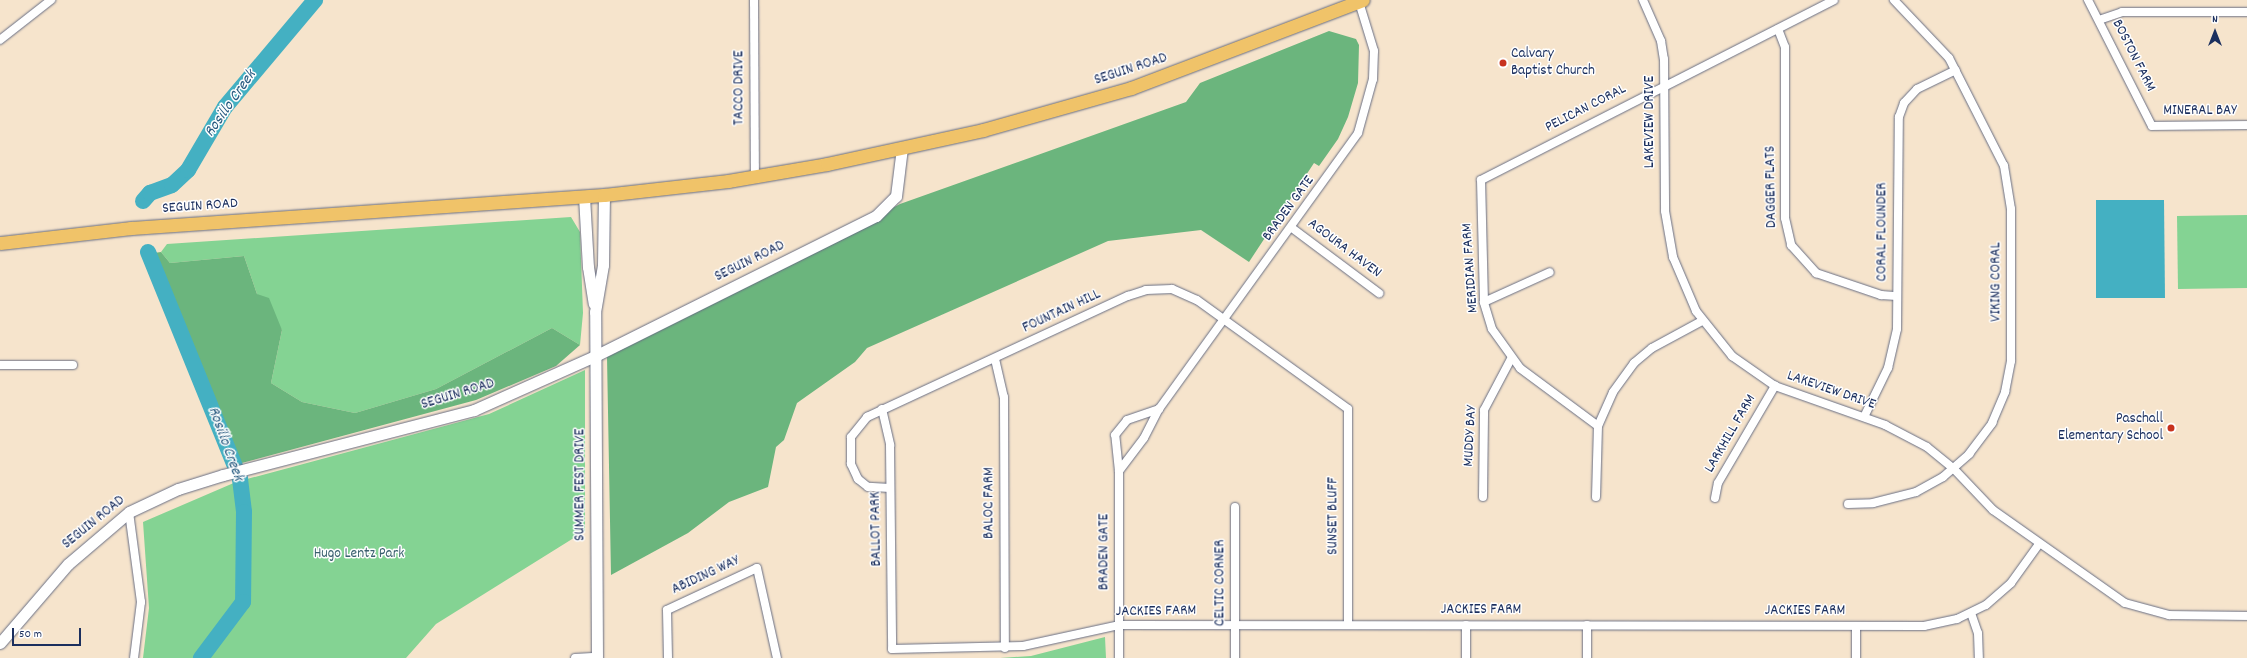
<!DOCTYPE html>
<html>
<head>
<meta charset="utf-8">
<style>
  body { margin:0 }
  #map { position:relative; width:2247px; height:658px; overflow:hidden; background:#f6e4cc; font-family:Dekko,sans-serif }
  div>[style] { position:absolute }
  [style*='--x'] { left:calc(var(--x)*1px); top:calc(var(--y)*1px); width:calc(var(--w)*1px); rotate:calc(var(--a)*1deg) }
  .green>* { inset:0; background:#84d393 }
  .forest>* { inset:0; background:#6bb57d }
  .water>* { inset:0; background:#44b0c2 }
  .river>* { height:16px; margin:-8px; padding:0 8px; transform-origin:8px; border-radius:8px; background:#44b0c2 }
  .roads { filter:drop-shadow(0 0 1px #686e84) drop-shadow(0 0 1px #686e84) }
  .minor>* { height:8px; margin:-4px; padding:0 4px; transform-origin:4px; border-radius:4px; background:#fff }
  .tertiary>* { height:11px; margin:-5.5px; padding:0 5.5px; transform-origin:5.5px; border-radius:5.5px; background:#fff }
  .primary>* { height:13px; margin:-6.5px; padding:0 6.5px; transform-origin:6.5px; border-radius:6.5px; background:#f0c369 }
  .dots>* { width:11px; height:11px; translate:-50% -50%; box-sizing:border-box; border:2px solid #fff; border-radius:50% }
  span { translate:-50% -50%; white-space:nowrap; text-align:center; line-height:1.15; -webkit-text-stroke:3px #fff; paint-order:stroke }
  .poi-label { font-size:15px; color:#1b2f5e }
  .left { translate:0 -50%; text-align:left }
  .right { translate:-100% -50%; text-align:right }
  .street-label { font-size:15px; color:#1b2f5e }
  .park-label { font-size:15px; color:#3a606e }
  .water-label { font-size:16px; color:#295c81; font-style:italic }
  .north { position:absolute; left:2195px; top:12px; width:40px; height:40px; -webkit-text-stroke:3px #fff; paint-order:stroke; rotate:0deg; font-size:11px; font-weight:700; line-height:16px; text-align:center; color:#1b2f5e }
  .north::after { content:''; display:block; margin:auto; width:14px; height:18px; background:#1b2f5e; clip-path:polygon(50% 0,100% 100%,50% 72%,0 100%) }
  .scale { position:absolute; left:12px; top:628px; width:69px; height:18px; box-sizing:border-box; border:2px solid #1b2f5e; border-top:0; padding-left:5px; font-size:12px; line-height:14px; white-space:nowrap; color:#1b2f5e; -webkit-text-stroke:3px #fff; paint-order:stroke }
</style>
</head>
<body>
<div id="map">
  <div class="green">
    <i style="clip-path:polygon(2247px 215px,2247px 288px,2178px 289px,2177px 216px)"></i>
    <i style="clip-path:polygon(571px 217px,580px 232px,583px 313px,580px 345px,552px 328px,436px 389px,355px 413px,302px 402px,271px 383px,282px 330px,257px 294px,244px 256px,170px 263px,161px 252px,167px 244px)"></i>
    <i style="clip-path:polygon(585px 370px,585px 531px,436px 624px,406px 658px,143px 658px,149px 608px,143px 522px,236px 482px,489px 414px)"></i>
    <i style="clip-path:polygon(1105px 637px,1106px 658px,1000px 658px,1031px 656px)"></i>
  </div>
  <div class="forest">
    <i style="clip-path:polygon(1329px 31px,1356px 39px,1359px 45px,1358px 83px,1348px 117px,1338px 139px,1319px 166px,1314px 163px,1249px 262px,1201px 230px,1108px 241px,867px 348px,855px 362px,797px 403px,784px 440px,776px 447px,768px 487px,729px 502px,688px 533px,611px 575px,607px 357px,900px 204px,1186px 102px,1200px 83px)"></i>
    <i style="clip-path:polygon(161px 252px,170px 263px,244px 256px,257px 294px,269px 298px,282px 330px,271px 383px,302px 402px,355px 413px,436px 389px,552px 328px,580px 345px,556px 366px,476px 400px,238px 464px,154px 253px)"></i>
  </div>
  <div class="water">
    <i style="clip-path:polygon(2096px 200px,2164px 200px,2165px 298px,2096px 298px)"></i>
  </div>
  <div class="river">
    <i style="--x:143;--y:201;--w:11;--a:-49"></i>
    <i style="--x:150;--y:193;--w:23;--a:-20"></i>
    <i style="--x:172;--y:185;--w:22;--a:-43"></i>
    <i style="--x:188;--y:170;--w:73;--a:-59.6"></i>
    <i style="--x:225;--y:107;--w:140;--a:-49.9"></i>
    <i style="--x:148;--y:252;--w:245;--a:67.9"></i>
    <i style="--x:240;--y:479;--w:33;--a:83"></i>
    <i style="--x:244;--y:512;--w:90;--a:90.6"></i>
    <i style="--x:243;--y:602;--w:70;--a:126.9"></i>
  </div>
  <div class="roads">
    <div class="minor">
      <i style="--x:754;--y:0;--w:176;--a:89.7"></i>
      <i style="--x:1643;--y:0;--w:45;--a:66.3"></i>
      <i style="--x:1661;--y:41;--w:18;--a:81"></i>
      <i style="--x:1664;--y:59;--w:152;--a:89.6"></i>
      <i style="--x:1665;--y:211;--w:47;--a:80.1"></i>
      <i style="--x:1673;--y:257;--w:59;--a:66.9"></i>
      <i style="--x:1696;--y:311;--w:58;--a:51.3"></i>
      <i style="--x:1732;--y:356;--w:52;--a:34.9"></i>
      <i style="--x:1775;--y:386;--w:117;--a:19.5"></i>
      <i style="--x:1885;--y:425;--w:47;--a:27.6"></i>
      <i style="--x:1927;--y:447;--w:33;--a:39"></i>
      <i style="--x:1953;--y:468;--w:58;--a:46.4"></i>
      <i style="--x:1993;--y:510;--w:161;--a:35.2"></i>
      <i style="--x:2125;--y:603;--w:46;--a:15.3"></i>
      <i style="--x:2169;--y:615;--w:78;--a:0.7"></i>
      <i style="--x:2088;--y:0;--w:141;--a:63.1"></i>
      <i style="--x:2152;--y:126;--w:95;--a:-0.6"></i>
      <i style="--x:2099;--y:20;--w:24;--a:-19"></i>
      <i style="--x:2122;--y:12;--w:125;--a:0"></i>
      <i style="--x:1778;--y:29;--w:19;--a:69"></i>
      <i style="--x:1785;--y:47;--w:171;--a:90"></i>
      <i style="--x:1785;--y:218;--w:28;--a:77"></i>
      <i style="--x:1791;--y:245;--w:38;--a:48"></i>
      <i style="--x:1816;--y:273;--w:69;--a:18.7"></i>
      <i style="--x:1881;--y:295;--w:16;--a:4"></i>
      <i style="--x:0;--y:40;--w:65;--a:-38.1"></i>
      <i style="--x:1292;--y:228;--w:109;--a:36.8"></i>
      <i style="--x:1484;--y:302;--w:72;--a:-24.4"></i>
      <i style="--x:995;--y:359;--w:39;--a:77"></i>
      <i style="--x:1004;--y:397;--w:251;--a:89.8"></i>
      <i style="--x:0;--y:365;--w:73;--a:0"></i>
      <i style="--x:882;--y:409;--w:37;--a:77"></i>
      <i style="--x:890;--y:445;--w:204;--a:89.4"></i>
      <i style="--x:892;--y:649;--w:131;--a:-1.3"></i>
      <i style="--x:1023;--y:646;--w:98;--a:-12.3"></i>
      <i style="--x:1119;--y:625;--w:805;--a:0.07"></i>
      <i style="--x:1924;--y:626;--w:34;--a:-12"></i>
      <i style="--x:1957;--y:619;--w:32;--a:-26"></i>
      <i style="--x:1986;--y:605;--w:33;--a:-41"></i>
      <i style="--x:2011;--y:583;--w:48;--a:-54.3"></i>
      <i style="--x:1864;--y:417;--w:55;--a:-63.9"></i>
      <i style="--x:1888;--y:368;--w:40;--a:-77"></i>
      <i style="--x:1897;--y:329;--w:212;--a:-89.5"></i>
      <i style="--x:1899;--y:117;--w:15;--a:-70"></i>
      <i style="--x:1904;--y:103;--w:19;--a:-47"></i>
      <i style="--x:1917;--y:89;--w:43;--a:-26"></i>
      <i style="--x:1598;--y:426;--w:97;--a:-143.4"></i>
      <i style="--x:1520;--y:368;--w:48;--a:-125.7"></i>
      <i style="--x:1492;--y:329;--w:28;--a:-107"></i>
      <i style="--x:1484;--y:302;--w:122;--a:-91.4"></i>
      <i style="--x:1481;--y:180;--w:396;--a:-27"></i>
      <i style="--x:1119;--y:471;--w:41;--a:-52.9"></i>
      <i style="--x:1144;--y:438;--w:33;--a:-63"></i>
      <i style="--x:1159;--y:409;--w:340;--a:-54.2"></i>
      <i style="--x:1358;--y:133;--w:56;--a:-74.5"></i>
      <i style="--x:1373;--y:79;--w:28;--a:-88"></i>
      <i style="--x:1374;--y:51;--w:51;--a:-107"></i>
      <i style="--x:890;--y:488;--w:22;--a:-177"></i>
      <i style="--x:868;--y:487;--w:13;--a:-141"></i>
      <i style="--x:858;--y:479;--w:17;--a:-115"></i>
      <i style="--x:851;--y:464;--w:27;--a:-90"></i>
      <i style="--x:851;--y:437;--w:26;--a:-51"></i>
      <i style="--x:867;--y:417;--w:288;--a:-24.9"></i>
      <i style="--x:1128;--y:296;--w:19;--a:-18"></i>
      <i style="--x:1146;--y:290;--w:26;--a:-2"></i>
      <i style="--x:1172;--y:289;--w:27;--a:24"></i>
      <i style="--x:1197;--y:300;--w:186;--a:35.8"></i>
      <i style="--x:1348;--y:409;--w:215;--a:90"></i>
      <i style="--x:1483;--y:497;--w:87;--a:-89.3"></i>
      <i style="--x:1484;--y:410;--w:58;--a:-62.1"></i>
      <i style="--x:1596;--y:497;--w:71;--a:-88.4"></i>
      <i style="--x:1598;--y:426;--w:37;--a:-66"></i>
      <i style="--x:1613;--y:392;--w:36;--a:-54"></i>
      <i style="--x:1634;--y:363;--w:23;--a:-40"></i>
      <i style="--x:1652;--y:348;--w:57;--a:-28.4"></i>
      <i style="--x:1715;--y:498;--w:15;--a:-79"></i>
      <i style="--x:1718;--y:483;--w:113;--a:-59.6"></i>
      <i style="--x:1848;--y:504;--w:25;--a:-2"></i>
      <i style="--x:1873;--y:503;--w:44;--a:-14.3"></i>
      <i style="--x:1916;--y:492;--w:31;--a:-29"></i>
      <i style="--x:1943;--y:477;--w:35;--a:-41"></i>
      <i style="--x:1969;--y:454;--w:39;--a:-53"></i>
      <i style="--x:1992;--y:423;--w:34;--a:-67"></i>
      <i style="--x:2005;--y:392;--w:32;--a:-79"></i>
      <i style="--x:2011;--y:361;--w:152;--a:-90"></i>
      <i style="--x:2011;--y:209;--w:44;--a:-99.2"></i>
      <i style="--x:2004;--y:166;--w:121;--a:-117"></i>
      <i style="--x:1949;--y:58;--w:80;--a:-133.5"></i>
      <i style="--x:1235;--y:507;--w:151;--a:90"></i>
      <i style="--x:129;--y:512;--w:91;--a:82.4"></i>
      <i style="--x:141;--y:602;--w:56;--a:97.1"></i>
      <i style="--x:1971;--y:613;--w:21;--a:71"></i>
      <i style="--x:1978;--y:633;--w:25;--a:88"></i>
      <i style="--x:1466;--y:625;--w:33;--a:90"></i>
      <i style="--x:1587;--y:625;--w:33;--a:90"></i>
      <i style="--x:575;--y:658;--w:22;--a:-3"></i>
      <i style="--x:668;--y:658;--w:48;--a:-91.2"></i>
      <i style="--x:667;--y:610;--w:99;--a:-25"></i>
      <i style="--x:757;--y:568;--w:92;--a:77.5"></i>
      <i style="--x:1119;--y:658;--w:187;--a:-90"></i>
      <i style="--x:1119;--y:471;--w:36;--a:-96"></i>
      <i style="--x:1115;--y:435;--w:19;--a:-51"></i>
      <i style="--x:1127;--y:420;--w:34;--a:-19"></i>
      <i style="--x:1856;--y:658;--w:32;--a:-90"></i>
    </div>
    <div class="tertiary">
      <i style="--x:584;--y:196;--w:71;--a:86.8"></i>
      <i style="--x:588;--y:267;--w:37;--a:81"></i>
      <i style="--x:0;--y:643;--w:104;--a:-49.3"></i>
      <i style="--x:68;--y:564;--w:80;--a:-40.4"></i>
      <i style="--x:129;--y:512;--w:54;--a:-25.1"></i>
      <i style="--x:178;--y:489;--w:47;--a:-17.3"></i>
      <i style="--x:223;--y:475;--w:259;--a:-14.5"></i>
      <i style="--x:474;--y:410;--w:133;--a:-24.1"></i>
      <i style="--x:595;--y:356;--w:314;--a:-26.5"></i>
      <i style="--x:876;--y:216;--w:28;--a:-45"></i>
      <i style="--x:896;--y:196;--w:48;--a:-82.9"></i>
      <i style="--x:597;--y:658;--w:346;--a:-90.3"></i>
      <i style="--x:595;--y:312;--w:48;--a:-80.3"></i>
      <i style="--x:603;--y:265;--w:70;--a:-89.2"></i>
    </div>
    <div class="primary">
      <i style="--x:0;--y:243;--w:132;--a:-6.5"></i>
      <i style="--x:131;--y:228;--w:474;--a:-4"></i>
      <i style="--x:604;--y:195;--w:125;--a:-6.4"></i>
      <i style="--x:728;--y:181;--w:100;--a:-9.7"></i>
      <i style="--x:827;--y:164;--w:160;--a:-12.3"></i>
      <i style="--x:983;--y:130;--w:154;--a:-15.8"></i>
      <i style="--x:1131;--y:88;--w:248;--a:-20.8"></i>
    </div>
  </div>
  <div class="dots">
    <i style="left:1503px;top:63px;background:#c8321e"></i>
    <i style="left:2171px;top:428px;background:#c8321e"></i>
  </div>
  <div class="poi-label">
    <span class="left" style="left:1511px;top:63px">Calvary<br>Baptist Church</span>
    <span class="right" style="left:2163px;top:428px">Paschall<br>Elementary School</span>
  </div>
  <div class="street-label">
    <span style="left:2133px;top:56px;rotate:63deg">BOSTON FARM</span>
    <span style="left:1131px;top:70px;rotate:-18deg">SEGUIN ROAD</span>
    <span style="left:740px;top:88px;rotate:-90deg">TACCO DRIVE</span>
    <span style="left:1586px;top:109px;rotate:-27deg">PELICAN CORAL</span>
    <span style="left:2200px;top:112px">MINERAL BAY</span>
    <span style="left:1651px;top:122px;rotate:-90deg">LAKEVIEW DRIVE</span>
    <span style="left:1772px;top:187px;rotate:-91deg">DAGGER FLATS</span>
    <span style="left:200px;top:207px;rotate:-4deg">SEGUIN ROAD</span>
    <span style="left:1289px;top:209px;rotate:-54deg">BRADEN GATE</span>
    <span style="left:1883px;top:232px;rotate:-90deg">CORAL FLOUNDER</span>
    <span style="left:1344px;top:249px;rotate:37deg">AGOURA HAVEN</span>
    <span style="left:750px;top:262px;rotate:-26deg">SEGUIN ROAD</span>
    <span style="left:1471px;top:268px;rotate:-94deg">MERIDIAN FARM</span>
    <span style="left:1997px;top:282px;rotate:-90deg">VIKING CORAL</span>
    <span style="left:1062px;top:312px;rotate:-25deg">FOUNTAIN HILL</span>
    <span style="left:1831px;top:391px;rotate:19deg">LAKEVIEW DRIVE</span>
    <span style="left:458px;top:395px;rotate:-17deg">SEGUIN ROAD</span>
    <span style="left:1731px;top:434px;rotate:-60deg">LARKHILL FARM</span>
    <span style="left:1471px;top:436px;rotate:-87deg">MUDDY BAY</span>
    <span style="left:581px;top:485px;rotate:-90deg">SUMMER FEST DRIVE</span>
    <span style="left:990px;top:503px;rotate:-90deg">BALOC FARM</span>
    <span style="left:1334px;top:516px;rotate:-90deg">SUNSET BLUFF</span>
    <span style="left:94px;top:523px;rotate:-39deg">SEGUIN ROAD</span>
    <span style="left:877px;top:529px;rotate:-91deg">BALLOT PARK</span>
    <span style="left:1105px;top:552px;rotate:-90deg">BRADEN GATE</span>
    <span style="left:706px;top:576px;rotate:-25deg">ABIDING WAY</span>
    <span style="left:1221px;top:583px;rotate:-90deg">CELTIC CORNER</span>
    <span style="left:1481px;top:611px">JACKIES FARM</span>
    <span style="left:1156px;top:612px;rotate:-1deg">JACKIES FARM</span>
    <span style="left:1805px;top:612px">JACKIES FARM</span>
  </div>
  <div class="park-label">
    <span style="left:359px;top:555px">Hugo Lentz Park</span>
  </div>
  <div class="water-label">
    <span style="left:231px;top:104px;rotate:-55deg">Rosillo Creek</span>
    <span style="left:225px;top:444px;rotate:70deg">Rosillo Creek</span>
  </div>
  <div class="north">N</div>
  <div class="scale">50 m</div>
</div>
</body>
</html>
